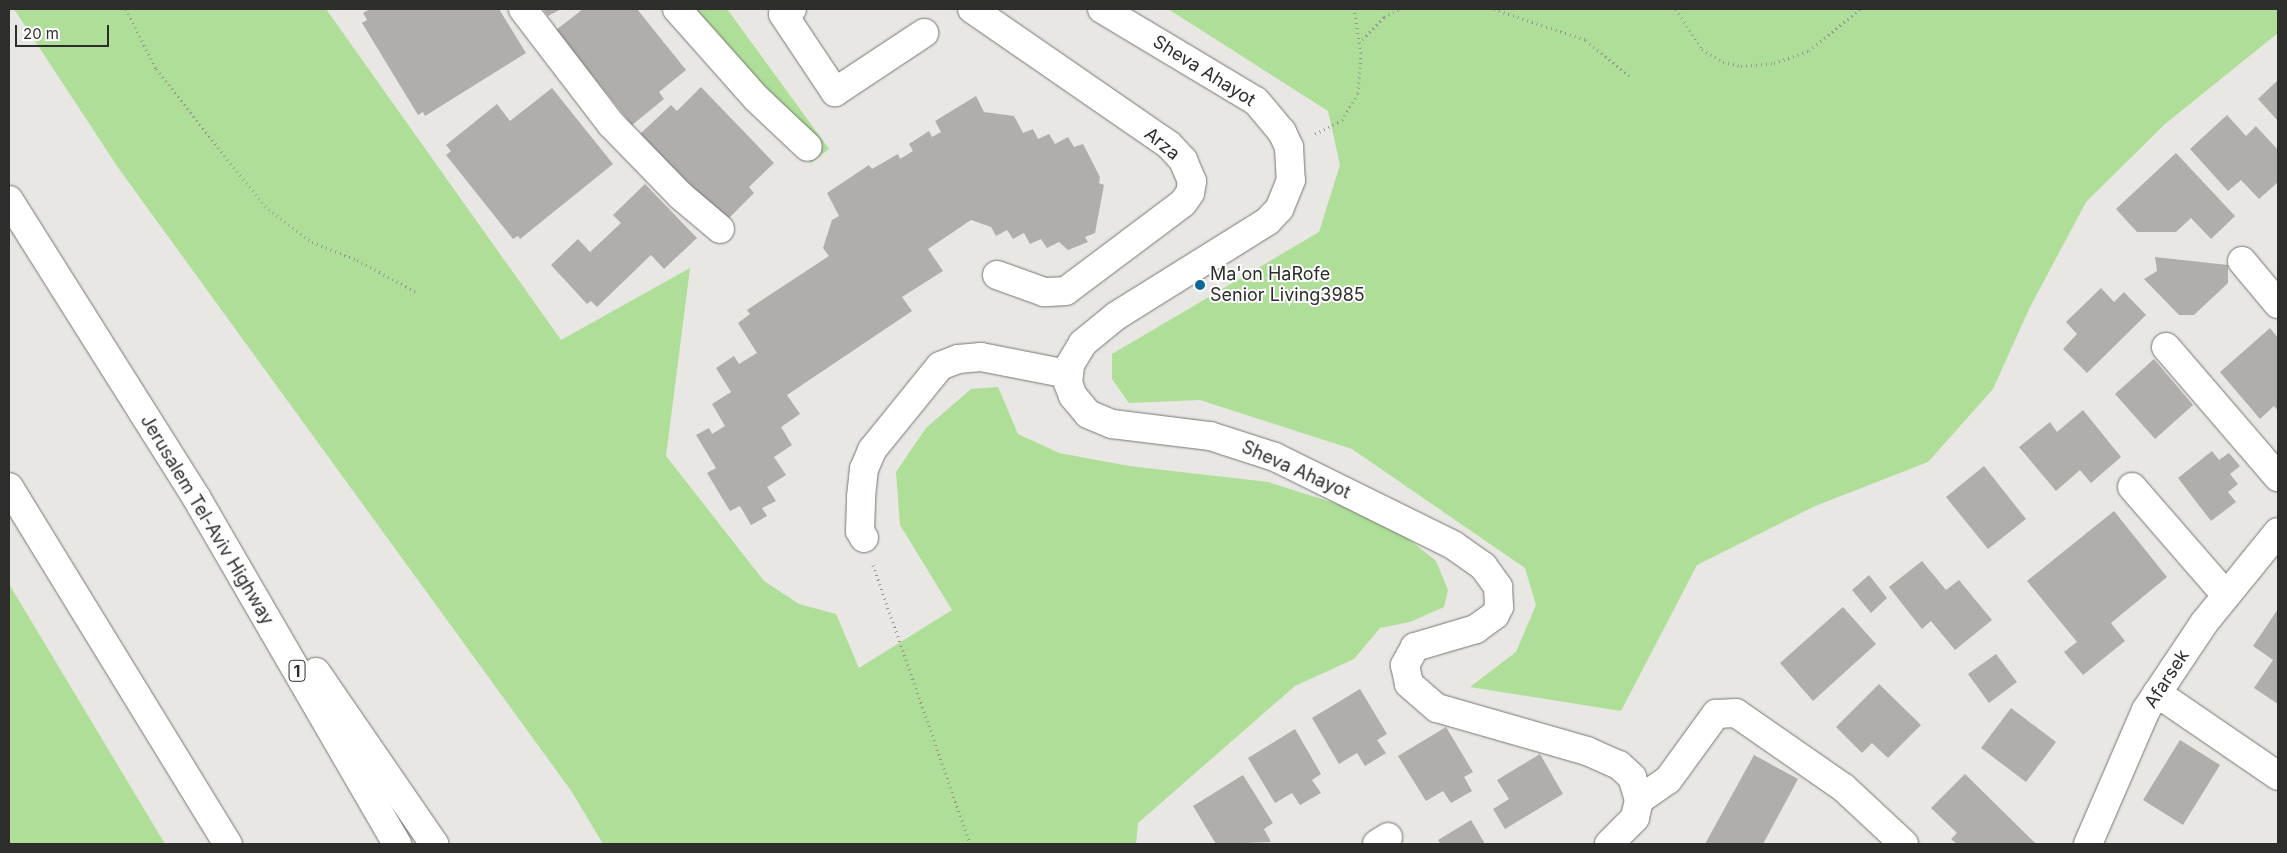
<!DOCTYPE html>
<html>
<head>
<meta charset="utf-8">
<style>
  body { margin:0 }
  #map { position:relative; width:2287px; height:853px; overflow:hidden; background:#e8e7e3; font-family:Inter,sans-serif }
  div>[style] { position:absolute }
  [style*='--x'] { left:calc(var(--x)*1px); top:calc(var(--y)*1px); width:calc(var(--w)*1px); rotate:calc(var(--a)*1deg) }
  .green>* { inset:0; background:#aede97 }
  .building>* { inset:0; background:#afaeaa }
  .path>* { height:3px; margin-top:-1.5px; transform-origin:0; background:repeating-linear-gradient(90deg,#959592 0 1px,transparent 0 5px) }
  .roads { filter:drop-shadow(0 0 1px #767672) drop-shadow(0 0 1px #767672) }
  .minor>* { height:28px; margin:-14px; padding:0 14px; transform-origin:14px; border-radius:14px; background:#fff }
  .major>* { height:28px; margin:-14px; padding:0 14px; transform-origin:14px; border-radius:14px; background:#fff }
  .highway>* { height:28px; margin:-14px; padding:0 14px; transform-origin:14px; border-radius:14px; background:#fff }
  .dots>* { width:14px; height:14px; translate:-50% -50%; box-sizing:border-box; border:2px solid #fff; border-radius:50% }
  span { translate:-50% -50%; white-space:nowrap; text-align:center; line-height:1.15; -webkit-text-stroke:4px #fff; paint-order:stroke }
  .shield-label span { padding:1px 4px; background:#fff; border:1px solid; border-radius:4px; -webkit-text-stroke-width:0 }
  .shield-label { font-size:16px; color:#2d2d2b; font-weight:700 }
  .street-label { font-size:18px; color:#2d2d2b }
  .poi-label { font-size:18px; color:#2d2d2b }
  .left { translate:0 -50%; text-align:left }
  .frame { position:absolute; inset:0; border:10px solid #2d2d2b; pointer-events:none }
  .scale { position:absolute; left:15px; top:25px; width:94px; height:22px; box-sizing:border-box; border:2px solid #2d2d2b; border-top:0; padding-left:6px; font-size:15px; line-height:18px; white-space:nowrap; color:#2d2d2b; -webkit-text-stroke:4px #fff; paint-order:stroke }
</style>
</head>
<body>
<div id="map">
  <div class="green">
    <i style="clip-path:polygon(14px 9px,326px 9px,561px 340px,690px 268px,666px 456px,764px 581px,799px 604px,836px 614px,859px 668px,952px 610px,900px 525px,896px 472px,926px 428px,971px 389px,998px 387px,1018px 434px,1059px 453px,1129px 466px,1268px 482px,1382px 518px,1436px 561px,1448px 590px,1444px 607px,1410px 622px,1380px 628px,1354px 659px,1295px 686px,1138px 823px,1136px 844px,603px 844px,572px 792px,119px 169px)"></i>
    <i style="clip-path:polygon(661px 9px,727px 9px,829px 149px,811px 163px,771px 127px)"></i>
    <i style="clip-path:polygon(1168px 9px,2278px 9px,2278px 33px,2165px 124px,2086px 202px,2029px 309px,1993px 389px,1928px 462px,1815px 506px,1697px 565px,1621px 711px,1470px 687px,1516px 652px,1536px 605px,1525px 568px,1352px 449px,1200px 400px,1129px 403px,1112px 379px,1112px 354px,1319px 232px,1340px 165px,1328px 111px)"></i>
    <i style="clip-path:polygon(9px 584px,165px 844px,9px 844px)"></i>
  </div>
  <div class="building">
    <i style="clip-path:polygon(370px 9px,499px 9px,526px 53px,425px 116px,423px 112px,418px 115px,362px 23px,367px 20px,363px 13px)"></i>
    <i style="clip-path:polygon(543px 9px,561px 9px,548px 16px)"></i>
    <i style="clip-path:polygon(583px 9px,637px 9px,686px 70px,659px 92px,664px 99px,632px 125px,556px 30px)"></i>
    <i style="clip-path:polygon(2278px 80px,2278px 121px,2258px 99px)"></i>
    <i style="clip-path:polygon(701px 87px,774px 163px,749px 187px,754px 193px,725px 222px,640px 134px,671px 105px,677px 111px)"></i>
    <i style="clip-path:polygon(552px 88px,613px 164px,520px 239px,518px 236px,513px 239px,446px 155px,451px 151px,446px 145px,497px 104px,510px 121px)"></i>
    <i style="clip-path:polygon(976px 96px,984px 112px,1014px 116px,1023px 133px,1033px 129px,1038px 139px,1049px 134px,1055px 144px,1068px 137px,1074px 147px,1083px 144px,1100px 177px,1099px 183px,1104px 185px,1095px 233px,1085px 237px,1088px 242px,1068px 250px,1059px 242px,1047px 248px,1041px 239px,1030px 244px,1024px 233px,1013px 239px,1007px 230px,996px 236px,991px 227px,971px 220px,928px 249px,943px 271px,902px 297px,912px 311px,787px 395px,800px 414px,781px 427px,792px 445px,774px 457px,786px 475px,767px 487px,776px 501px,762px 508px,767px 516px,751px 525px,740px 506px,730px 511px,707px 473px,716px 468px,696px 435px,709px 428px,712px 434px,725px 426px,712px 404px,731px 392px,716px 368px,734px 356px,739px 364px,757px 353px,738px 323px,750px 314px,747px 310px,829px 256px,823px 248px,832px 220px,839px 216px,827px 193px,869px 165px,872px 169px,898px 154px,900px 159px,913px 151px,909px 144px,929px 131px,932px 137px,941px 132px,935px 121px)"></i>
    <i style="clip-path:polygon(2227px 115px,2246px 136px,2256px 126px,2278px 150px,2278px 182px,2259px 199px,2241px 180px,2228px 191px,2190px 149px)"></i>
    <i style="clip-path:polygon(2176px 153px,2235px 216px,2211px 239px,2191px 218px,2176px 232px,2137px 232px,2116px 209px)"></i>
    <i style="clip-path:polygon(645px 184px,697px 238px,664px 269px,651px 255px,597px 307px,591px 301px,587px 304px,551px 265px,578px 239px,590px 252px,621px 223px,613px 215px)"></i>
    <i style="clip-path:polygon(2155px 257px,2228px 265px,2228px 283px,2194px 315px,2179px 315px,2144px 279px,2157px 271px)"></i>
    <i style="clip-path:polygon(2101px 288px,2114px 302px,2124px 292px,2146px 315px,2087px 373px,2063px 349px,2077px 334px,2066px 322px)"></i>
    <i style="clip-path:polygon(2270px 328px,2278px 338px,2278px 411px,2274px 406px,2260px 419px,2220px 372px)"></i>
    <i style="clip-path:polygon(2154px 359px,2193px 405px,2155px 439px,2115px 394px)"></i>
    <i style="clip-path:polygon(2083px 410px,2121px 457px,2091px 483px,2080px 470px,2056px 491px,2019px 447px,2050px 422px,2057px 432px)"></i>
    <i style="clip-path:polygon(2212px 451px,2219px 460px,2229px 453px,2240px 466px,2230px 474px,2238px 484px,2228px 492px,2236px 502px,2211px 521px,2178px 478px)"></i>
    <i style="clip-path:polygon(1984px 466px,2026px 519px,1988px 549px,1946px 497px)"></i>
    <i style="clip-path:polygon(2114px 511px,2167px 577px,2111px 623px,2125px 641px,2083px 675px,2064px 652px,2077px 642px,2027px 581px)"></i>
    <i style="clip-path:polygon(1922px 561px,1946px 590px,1959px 580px,1992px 620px,1955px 650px,1931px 621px,1922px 629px,1889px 587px)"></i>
    <i style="clip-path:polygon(1869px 575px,1887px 598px,1871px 613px,1852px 590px)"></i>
    <i style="clip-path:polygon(1843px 607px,1876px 644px,1813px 701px,1780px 663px)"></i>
    <i style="clip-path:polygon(2278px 609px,2278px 704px,2254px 688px,2273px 660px,2253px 646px)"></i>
    <i style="clip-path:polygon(1996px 654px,2017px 682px,1989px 703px,1968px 674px)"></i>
    <i style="clip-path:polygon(1879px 684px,1921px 725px,1888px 758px,1872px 743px,1862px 753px,1836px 727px)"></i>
    <i style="clip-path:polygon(1360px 689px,1387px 734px,1377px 740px,1386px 753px,1365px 766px,1357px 753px,1339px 764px,1312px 718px)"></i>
    <i style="clip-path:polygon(2011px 708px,2056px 742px,2026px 782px,1981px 748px)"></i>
    <i style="clip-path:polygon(1446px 727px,1473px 772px,1464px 777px,1472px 791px,1451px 803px,1443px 791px,1426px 801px,1398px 756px)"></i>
    <i style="clip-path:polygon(1295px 729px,1321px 774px,1312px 780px,1321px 793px,1300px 805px,1292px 793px,1275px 803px,1248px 758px)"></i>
    <i style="clip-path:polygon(2180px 740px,2220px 765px,2183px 825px,2143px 800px)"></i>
    <i style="clip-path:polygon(1540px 754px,1563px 794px,1505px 829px,1493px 809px,1509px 799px,1497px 780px)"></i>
    <i style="clip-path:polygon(1754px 755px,1798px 779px,1763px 844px,1705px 844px)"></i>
    <i style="clip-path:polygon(1965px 774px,2036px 844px,1957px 844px,1951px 839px,1957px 833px,1931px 808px)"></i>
    <i style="clip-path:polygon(1243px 775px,1273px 823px,1264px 829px,1271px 842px,1216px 844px,1193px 806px)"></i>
    <i style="clip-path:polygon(1471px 820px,1485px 844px,1441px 844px,1438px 840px)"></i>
  </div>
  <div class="path">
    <i style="--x:126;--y:9;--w:67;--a:63.4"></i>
    <i style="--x:156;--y:69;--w:175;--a:51.5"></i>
    <i style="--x:265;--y:206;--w:59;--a:37.5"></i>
    <i style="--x:312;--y:242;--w:48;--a:21.8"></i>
    <i style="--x:357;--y:260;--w:69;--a:28.4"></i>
    <i style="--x:1494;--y:9;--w:97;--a:18.6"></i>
    <i style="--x:1586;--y:40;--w:56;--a:39.9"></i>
    <i style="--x:1676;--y:9;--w:48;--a:57"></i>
    <i style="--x:1702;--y:49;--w:25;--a:32"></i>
    <i style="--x:1723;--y:62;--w:18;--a:13"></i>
    <i style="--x:1741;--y:66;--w:33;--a:-5"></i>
    <i style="--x:1774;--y:63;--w:37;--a:-19"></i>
    <i style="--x:1809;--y:51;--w:66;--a:-39.5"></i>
    <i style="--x:1359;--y:43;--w:36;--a:-46"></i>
    <i style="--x:1384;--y:17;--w:18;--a:-27"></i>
    <i style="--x:1315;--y:134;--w:30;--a:-27"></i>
    <i style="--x:1342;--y:120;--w:31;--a:-59"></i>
    <i style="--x:1358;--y:93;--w:40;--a:-85.7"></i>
    <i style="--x:1361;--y:53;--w:45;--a:-99"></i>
    <i style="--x:873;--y:565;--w:295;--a:70.8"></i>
  </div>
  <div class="roads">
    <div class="minor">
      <i style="--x:523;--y:9;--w:145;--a:52.6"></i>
      <i style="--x:611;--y:124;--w:100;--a:45.8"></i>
      <i style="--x:681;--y:196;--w:51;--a:40.2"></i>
      <i style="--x:677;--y:9;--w:119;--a:48.4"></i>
      <i style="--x:756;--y:98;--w:71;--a:43.3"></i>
      <i style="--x:792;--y:9;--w:10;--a:151"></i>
      <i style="--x:783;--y:14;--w:94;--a:56.3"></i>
      <i style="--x:835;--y:92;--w:107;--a:-33.5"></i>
      <i style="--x:972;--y:9;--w:239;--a:34.6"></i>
      <i style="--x:1169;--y:145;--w:21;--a:47"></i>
      <i style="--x:1183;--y:160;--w:23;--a:67"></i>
      <i style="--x:1192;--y:181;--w:12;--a:99"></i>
      <i style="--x:1190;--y:193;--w:12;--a:125"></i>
      <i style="--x:1183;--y:203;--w:146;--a:143.1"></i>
      <i style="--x:1066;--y:291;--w:22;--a:177"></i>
      <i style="--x:1044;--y:292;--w:50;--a:-160.1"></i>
      <i style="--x:2242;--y:261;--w:56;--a:50.1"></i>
      <i style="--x:2166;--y:347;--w:172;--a:49.3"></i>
      <i style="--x:2132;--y:487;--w:143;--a:49"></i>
      <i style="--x:864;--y:538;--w:8;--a:-120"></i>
      <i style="--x:860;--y:531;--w:34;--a:-88"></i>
      <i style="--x:861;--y:497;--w:28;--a:-84"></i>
      <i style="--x:864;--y:469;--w:21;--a:-67"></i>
      <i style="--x:872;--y:450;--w:108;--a:-51"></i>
      <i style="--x:940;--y:366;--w:19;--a:-21"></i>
      <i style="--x:958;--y:359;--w:23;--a:-5"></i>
      <i style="--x:981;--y:357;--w:89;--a:11.1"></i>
      <i style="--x:2157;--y:693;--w:147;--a:34.4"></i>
      <i style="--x:1639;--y:800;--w:35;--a:-35"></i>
      <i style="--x:1668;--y:780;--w:82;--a:-54"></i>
      <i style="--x:1716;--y:714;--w:20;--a:-3"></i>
      <i style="--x:1736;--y:713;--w:131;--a:34.8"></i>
      <i style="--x:1844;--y:788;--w:82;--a:43"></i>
      <i style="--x:1377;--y:844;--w:13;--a:-32"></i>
      <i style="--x:2088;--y:844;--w:146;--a:-66.6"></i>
      <i style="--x:2146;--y:710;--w:105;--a:-56.3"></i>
      <i style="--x:2204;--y:623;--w:117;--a:-50.9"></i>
    </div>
    <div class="major">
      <i style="--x:1102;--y:9;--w:179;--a:30.9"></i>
      <i style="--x:1256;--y:101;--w:40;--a:50"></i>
      <i style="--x:1282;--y:132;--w:17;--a:65"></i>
      <i style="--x:1289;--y:147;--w:33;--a:87"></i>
      <i style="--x:1291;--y:180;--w:31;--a:112"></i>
      <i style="--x:1279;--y:209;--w:16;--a:133"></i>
      <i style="--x:1268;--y:221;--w:179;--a:148"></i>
      <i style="--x:1116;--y:316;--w:43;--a:140.7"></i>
      <i style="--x:1083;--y:343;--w:26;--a:121"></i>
      <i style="--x:1070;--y:365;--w:18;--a:96"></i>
      <i style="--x:1068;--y:383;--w:14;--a:69"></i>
      <i style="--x:1073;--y:396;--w:23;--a:50"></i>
      <i style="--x:1088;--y:414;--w:26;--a:23"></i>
      <i style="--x:1112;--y:424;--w:99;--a:7"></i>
      <i style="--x:1210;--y:436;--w:68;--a:17.9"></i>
      <i style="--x:1275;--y:457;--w:199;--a:26.3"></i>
      <i style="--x:1453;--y:545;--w:37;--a:35"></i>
      <i style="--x:1483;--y:566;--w:26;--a:54"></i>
      <i style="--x:1498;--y:587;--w:20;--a:87"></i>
      <i style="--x:1499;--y:607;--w:9;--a:117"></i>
      <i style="--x:1495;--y:615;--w:24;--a:144"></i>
      <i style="--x:1476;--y:629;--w:64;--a:163.6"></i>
      <i style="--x:1415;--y:647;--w:21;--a:119"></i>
      <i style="--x:1405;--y:665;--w:19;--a:78"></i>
      <i style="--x:1409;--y:684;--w:37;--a:41"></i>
      <i style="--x:1437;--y:708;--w:156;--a:16"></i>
      <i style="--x:1587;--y:751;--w:35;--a:24"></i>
      <i style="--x:1619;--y:765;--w:18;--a:43"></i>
      <i style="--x:1632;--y:777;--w:24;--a:73"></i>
      <i style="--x:1639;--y:800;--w:18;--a:103"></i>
      <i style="--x:1635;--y:818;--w:37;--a:135"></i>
    </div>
    <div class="highway">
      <i style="--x:9;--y:200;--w:351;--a:57.8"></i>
      <i style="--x:196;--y:497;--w:401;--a:59.9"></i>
      <i style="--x:9;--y:487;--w:419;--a:58.5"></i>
      <i style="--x:316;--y:672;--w:209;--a:55.5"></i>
    </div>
  </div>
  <div class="dots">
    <i style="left:1200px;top:285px;background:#0d6898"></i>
  </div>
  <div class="shield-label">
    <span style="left:297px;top:671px">1</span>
  </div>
  <div class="street-label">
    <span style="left:1204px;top:71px;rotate:32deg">Sheva Ahayot</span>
    <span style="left:1162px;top:144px;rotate:39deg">Arza</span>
    <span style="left:1296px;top:470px;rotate:24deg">Sheva Ahayot</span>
    <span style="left:207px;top:520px;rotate:59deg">Jerusalem Tel-Aviv Highway</span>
    <span style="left:2167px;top:679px;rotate:-57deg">Afarsek</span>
  </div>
  <div class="poi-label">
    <span class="left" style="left:1210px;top:285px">Ma'on HaRofe<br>Senior Living3985</span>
  </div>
  <div class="frame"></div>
  <div class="scale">20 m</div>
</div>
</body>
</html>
